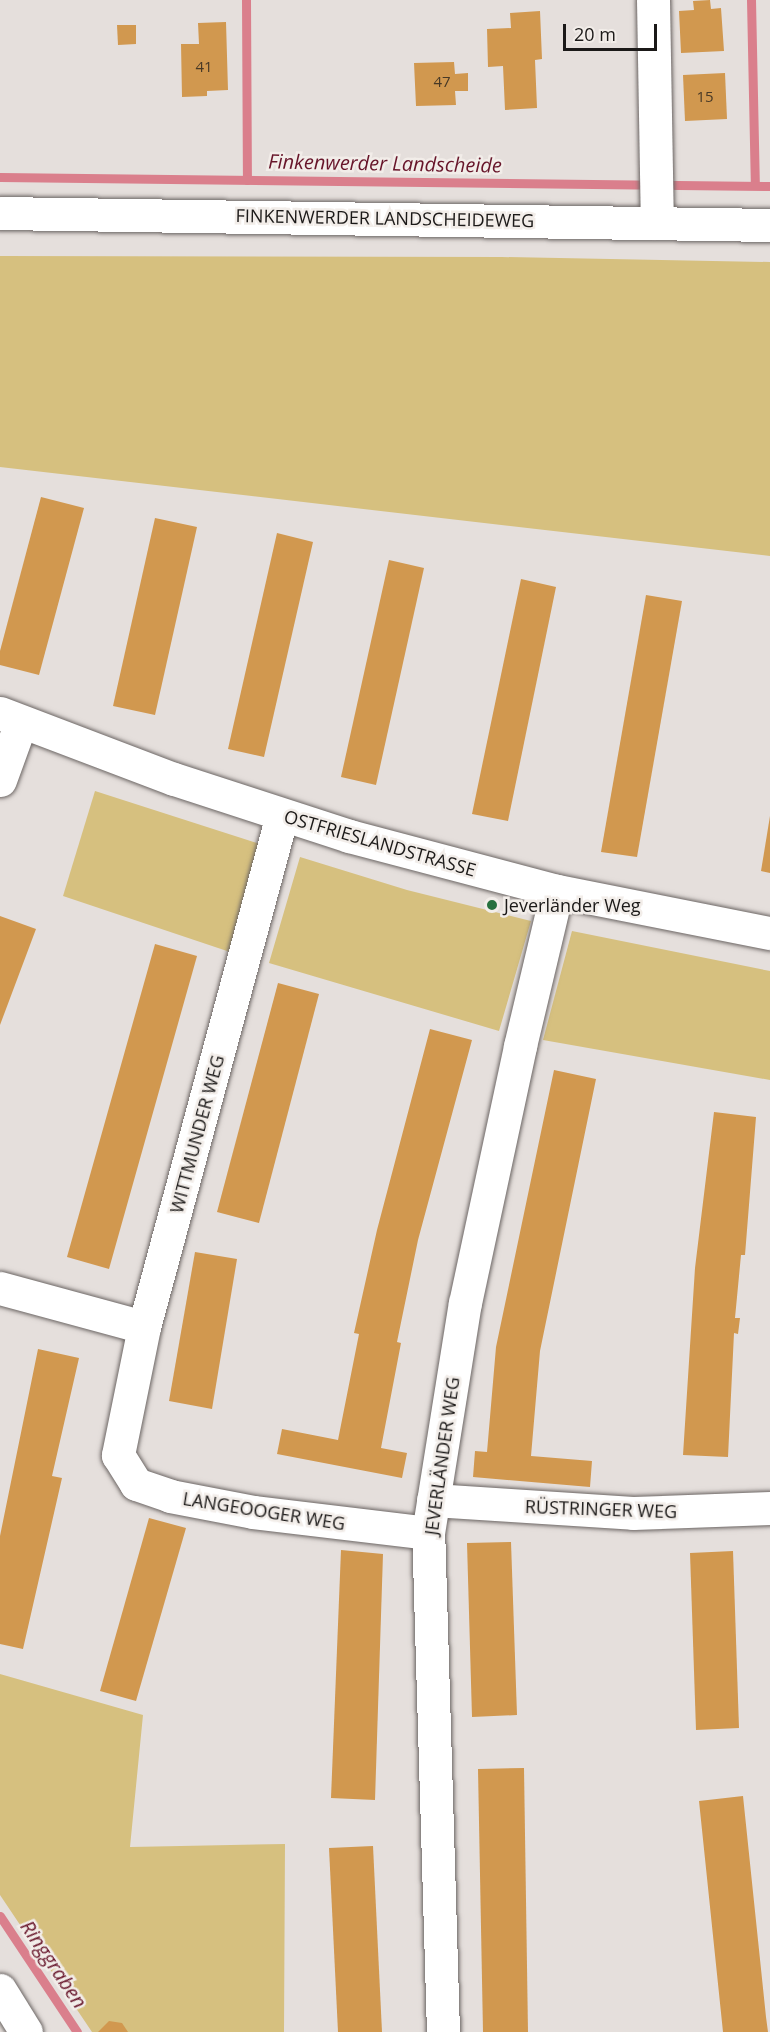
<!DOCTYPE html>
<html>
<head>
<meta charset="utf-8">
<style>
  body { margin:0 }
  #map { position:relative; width:770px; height:2032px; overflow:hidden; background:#e5dfdc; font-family:"Open Sans",sans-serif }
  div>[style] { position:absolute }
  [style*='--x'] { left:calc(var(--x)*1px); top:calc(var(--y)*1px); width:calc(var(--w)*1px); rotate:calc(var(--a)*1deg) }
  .green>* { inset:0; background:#d6c07f }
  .stream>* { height:9px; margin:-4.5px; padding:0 4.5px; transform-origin:4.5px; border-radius:4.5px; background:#da7f8c }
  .building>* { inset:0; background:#d1984f }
  .roads { filter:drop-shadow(0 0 2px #6c6664) drop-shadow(0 0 2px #6c6664) }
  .minor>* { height:33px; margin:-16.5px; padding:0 16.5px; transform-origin:16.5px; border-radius:16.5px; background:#fff }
  .dots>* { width:16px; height:16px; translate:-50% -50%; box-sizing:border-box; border:3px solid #f2ede9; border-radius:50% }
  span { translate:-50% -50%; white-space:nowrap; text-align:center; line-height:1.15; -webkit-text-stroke:5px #f2ede9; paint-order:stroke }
  .number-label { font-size:15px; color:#483926 }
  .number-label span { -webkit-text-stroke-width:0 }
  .street-label { font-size:18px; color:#1b1918 }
  .poi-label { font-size:18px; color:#1b1918 }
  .left { translate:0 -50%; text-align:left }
  .water-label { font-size:20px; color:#67152a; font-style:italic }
  .scale { position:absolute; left:563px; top:24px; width:94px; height:27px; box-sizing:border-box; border:3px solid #1b1918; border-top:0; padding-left:8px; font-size:18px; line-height:21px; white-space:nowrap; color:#1b1918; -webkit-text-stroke:4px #f2ede9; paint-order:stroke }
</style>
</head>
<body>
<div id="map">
  <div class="green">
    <i style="clip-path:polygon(0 256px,502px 257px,770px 262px,770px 556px,0 467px)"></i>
    <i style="clip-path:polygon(95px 791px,260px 844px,230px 952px,63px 896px)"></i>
    <i style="clip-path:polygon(300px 857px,407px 890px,531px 921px,499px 1031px,269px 963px)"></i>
    <i style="clip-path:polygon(572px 931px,770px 971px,770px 1080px,543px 1040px)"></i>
    <i style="clip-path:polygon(0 1674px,143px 1715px,130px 1847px,285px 1844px,284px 2032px,92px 2032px,0 1895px)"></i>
  </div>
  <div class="stream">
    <i style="--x:246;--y:0;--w:180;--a:89.7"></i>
    <i style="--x:751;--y:0;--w:185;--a:88.8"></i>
    <i style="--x:0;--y:177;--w:770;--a:0.67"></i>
    <i style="--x:0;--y:1916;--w:139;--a:56.4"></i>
  </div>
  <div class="building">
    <i style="clip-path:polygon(710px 0,711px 9px,721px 8px,724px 51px,681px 53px,679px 11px,694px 10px,693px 1px)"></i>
    <i style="clip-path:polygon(540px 11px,542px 59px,535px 60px,537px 108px,505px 110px,503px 66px,488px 67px,487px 29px,511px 28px,510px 13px)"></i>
    <i style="clip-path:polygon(226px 22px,228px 90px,207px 91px,207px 96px,182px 97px,181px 44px,199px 44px,198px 23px)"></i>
    <i style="clip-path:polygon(117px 25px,136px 25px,136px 44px,118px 45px)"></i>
    <i style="clip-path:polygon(454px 62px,455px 74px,468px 73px,468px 91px,455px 91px,456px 105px,416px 106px,414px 63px)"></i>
    <i style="clip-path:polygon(725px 73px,727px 119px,685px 121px,683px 75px)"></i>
    <i style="clip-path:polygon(41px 497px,84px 508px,39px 675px,0 665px,0 651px)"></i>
    <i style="clip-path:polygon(155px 518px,197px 527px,155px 715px,113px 706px)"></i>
    <i style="clip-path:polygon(277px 533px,313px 542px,264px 757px,228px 749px)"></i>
    <i style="clip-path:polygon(389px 560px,424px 568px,376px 785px,341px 777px)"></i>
    <i style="clip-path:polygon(521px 579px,556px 587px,508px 821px,472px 814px)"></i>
    <i style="clip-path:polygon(646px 595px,682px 601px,637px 857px,601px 852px)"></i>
    <i style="clip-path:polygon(770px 816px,770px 873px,761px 871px)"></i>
    <i style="clip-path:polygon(0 916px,36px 929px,0 1025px)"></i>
    <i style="clip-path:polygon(155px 944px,197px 956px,109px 1269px,67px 1257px)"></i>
    <i style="clip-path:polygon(278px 983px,319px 994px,259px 1223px,217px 1212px)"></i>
    <i style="clip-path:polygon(430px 1029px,472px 1040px,418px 1240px,397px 1342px,401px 1343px,381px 1448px,407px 1453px,402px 1478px,277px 1454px,282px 1429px,338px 1440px,359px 1334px,354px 1333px,377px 1230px)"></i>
    <i style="clip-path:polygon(554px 1070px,596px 1079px,540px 1351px,531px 1456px,592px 1461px,590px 1487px,473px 1477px,475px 1451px,487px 1452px,496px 1347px)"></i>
    <i style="clip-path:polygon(714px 1112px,756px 1117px,745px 1255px,741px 1255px,735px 1318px,740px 1318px,738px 1334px,734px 1333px,728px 1457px,683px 1455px,695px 1268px)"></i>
    <i style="clip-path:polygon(195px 1252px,237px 1259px,212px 1409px,169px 1401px)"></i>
    <i style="clip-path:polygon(38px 1349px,79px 1358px,52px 1476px,62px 1478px,23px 1649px,0 1644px,0 1536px)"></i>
    <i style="clip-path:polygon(149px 1518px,186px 1528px,136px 1701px,100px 1691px)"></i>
    <i style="clip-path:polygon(511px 1542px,517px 1715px,472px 1717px,467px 1543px)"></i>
    <i style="clip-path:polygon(341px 1550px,383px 1554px,375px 1800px,331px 1798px)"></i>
    <i style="clip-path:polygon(733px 1551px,739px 1728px,696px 1730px,690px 1553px)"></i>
    <i style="clip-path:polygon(524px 1768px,528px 2032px,483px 2032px,478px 1769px)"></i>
    <i style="clip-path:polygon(743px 1796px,766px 2017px,768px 2032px,723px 2032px,699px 1801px)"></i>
    <i style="clip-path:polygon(373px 1846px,382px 2032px,338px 2032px,329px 1848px)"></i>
    <i style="clip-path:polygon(109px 2021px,122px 2023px,128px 2032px,98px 2032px)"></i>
  </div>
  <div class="roads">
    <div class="minor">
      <i style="--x:653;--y:0;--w:223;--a:89"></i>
      <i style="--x:0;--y:213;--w:770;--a:0.89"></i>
      <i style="--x:0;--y:713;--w:186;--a:20.8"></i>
      <i style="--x:174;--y:779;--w:184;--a:18"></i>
      <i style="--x:349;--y:836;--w:215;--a:14.8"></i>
      <i style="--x:557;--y:891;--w:217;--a:11.2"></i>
      <i style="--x:0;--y:780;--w:62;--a:-70.1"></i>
      <i style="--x:282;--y:815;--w:530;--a:105.08"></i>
      <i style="--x:144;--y:1327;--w:131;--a:101.5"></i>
      <i style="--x:118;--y:1455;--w:34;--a:58"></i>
      <i style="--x:136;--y:1484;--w:36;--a:19"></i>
      <i style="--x:170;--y:1496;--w:85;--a:10.9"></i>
      <i style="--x:253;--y:1512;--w:176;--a:6.8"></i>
      <i style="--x:0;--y:1288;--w:149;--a:15.2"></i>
      <i style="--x:433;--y:1500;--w:200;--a:3.7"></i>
      <i style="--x:633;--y:1513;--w:137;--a:-2.1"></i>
      <i style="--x:0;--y:1990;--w:49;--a:58.2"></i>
      <i style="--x:443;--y:2032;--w:499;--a:-91.7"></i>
      <i style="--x:428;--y:1533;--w:233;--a:-80.9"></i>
      <i style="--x:465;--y:1303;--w:263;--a:-77.9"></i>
      <i style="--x:520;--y:1046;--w:159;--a:-76.6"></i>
    </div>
  </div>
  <div class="dots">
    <i style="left:492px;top:905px;background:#27713f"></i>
  </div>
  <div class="number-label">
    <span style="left:204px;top:67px">41</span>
    <span style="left:442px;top:82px">47</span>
    <span style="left:705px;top:97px">15</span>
  </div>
  <div class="street-label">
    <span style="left:385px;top:218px;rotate:1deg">FINKENWERDER LANDSCHEIDEWEG</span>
    <span style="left:380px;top:843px;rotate:16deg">OSTFRIESLANDSTRASSE</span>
    <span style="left:197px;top:1134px;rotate:-75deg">WITTMUNDER WEG</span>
    <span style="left:442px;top:1456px;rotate:-82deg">JEVERLÄNDER WEG</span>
    <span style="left:601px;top:1509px;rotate:2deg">RÜSTRINGER WEG</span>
    <span style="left:264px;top:1511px;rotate:9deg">LANGEOOGER WEG</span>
  </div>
  <div class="poi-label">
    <span class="left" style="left:504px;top:905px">Jeverländer Weg</span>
  </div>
  <div class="water-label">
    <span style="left:385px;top:163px;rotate:1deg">Finkenwerder Landscheide</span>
    <span style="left:54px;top:1964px;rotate:56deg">Ringgraben</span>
  </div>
  <div class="scale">20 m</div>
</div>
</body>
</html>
